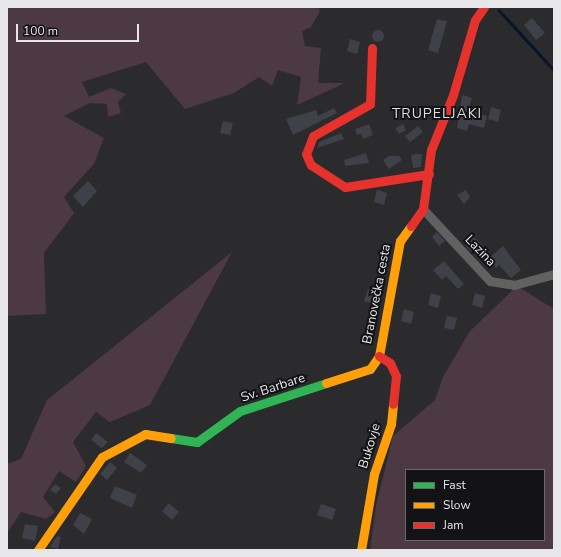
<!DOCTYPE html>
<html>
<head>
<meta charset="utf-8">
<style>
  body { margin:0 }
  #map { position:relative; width:561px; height:557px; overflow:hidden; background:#2b2a2c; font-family:"Nunito Sans",sans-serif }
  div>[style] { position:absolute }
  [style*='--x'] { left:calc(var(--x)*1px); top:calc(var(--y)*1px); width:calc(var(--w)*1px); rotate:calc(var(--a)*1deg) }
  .green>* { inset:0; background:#4c3942 }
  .stream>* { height:2.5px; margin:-1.25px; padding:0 1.25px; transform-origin:1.25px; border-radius:1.25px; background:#041726 }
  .building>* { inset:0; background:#3f4148 }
  .round { border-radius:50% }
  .street>* { height:9px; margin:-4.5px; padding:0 4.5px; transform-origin:4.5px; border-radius:4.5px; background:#616162 }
  .fast>* { height:9px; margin:-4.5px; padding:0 4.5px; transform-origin:4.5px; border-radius:4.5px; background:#30b455 }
  .slow>* { height:9px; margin:-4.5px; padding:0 4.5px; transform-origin:4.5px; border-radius:4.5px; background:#ff9f0a }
  .jam>* { height:9px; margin:-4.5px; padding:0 4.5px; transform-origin:4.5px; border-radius:4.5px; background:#e5322d }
  span { translate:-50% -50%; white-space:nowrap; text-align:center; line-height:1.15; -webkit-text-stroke:4px #131214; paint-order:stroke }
  .street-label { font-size:13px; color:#e7e6e9 }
  .neighbourhood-label { font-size:14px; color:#dfdee3; letter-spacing:1px }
  .frame { position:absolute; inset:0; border:8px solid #e7e6e9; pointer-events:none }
  .legend { position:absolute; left:405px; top:469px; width:140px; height:72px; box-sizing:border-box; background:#131214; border:1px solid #686769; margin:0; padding:5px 7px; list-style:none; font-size:12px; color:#e7e6e9 }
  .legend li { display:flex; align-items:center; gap:8px; height:20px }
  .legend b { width:20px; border:1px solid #686769 }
  .scale { position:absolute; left:16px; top:24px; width:123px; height:18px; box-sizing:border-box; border:2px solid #e7e6e9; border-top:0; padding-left:5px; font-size:12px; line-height:14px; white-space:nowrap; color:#e7e6e9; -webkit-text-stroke:3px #131214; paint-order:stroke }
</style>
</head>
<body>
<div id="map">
  <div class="green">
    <i style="clip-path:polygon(7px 7px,318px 7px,320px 11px,311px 27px,302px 31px,305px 46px,321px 48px,318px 83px,345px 83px,297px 105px,301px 77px,278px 70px,272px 86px,259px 77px,234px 93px,185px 109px,146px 62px,82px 82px,89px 97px,111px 88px,126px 94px,118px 102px,121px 113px,108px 117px,107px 104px,90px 103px,64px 116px,104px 138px,94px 164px,64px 197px,74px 213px,44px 253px,46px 314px,7px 316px)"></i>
    <i style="clip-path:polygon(232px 252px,150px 405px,110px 422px,96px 412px,73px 442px,86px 466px,76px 482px,59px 471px,43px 497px,55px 512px,46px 519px,21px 512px,7px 533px,7px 464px,21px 459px,47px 400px)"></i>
    <i style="clip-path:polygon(evenodd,517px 286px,554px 309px,554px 550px,370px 550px,376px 506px,393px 436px,435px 400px,443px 377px,470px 331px,517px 286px,406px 470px,544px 470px,544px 540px,406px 540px,406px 470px)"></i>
  </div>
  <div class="stream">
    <i style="--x:499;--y:10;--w:81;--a:47.5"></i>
  </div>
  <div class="building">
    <i style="clip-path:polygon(532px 18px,545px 33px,536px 40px,524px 25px)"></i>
    <i style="clip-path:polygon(437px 19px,447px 21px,438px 53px,428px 50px)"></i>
    <i class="round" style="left:372px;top:30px;width:12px;height:12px"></i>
    <i style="clip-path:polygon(350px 39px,360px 42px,357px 54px,347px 51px)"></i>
    <i style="clip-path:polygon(462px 95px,472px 98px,468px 111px,487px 116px,484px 128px,469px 124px,467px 131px,457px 128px)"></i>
    <i style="clip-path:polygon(491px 107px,501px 110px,498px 122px,488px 119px)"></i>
    <i style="clip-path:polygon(334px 108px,337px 113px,293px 135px,286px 119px,316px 110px,318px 116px)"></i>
    <i style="clip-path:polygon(223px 121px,233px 123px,230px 135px,220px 133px)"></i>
    <i style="clip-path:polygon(369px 124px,373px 135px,363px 139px,361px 134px,357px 135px,355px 129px)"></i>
    <i style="clip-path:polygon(403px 124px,406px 130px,399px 134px,395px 128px)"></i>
    <i style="clip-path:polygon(418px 126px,423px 132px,410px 142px,405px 136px)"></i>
    <i style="clip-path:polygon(341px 133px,344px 139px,317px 148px,319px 142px)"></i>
    <i style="clip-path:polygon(366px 153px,369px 163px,345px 166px,344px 160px)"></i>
    <i style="clip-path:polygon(415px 154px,422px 154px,421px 167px,413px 168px,411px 155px)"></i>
    <i style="clip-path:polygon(389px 156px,399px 156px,402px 160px,389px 169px,383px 160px)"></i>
    <i style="clip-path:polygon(88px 181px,97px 191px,83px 207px,73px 196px)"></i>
    <i style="clip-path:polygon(377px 190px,387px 193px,384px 205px,374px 202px)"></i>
    <i style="clip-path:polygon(466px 190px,470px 197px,464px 204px,457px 195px)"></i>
    <i style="clip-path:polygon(437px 232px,445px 241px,439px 246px,432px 237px)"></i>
    <i style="clip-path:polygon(474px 237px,484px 247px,476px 256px,466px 246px)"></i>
    <i style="clip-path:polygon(503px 246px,521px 270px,511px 278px,499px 265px,496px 268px,488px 259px)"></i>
    <i style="clip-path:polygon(444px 261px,464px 284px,458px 289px,446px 276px,442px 280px,433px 270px)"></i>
    <i style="clip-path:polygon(368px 289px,378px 292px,374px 304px,364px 301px)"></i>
    <i style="clip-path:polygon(431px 293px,441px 296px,438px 308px,428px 305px)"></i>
    <i style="clip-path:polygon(475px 293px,485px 296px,482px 308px,472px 305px)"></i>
    <i style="clip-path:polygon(404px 309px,414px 312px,411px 324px,401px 321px)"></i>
    <i style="clip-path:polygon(447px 316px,457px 318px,454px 330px,444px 328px)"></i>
    <i style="clip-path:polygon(96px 433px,108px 442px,102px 448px,91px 440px)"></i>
    <i style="clip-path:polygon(130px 453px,147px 465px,141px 473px,124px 462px)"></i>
    <i style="clip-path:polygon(110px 462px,117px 468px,107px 480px,100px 474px)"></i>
    <i style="clip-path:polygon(55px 484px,61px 488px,56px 494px,50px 490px)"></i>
    <i style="clip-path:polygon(115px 486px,137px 495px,132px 508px,110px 498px)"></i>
    <i style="clip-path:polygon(169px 503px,179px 512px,172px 520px,162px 511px)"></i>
    <i style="clip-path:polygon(321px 504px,336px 509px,332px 520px,317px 515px)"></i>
    <i style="clip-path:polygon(80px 513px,92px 519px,84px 534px,73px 525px)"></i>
    <i style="clip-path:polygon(25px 524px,38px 526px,35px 541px,22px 538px)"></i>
    <i style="clip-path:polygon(57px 536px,61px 537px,58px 549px,50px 547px)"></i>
  </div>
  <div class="street">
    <i style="--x:423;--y:209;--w:98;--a:47.1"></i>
    <i style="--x:490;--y:281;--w:24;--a:9"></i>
    <i style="--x:514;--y:285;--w:41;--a:-15.4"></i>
  </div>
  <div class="fast">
    <i style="--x:171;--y:438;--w:26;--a:9"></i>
    <i style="--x:197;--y:442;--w:53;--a:-35.8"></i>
    <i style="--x:240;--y:411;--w:90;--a:-18"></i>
  </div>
  <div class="slow">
    <i style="--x:326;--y:383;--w:46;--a:-17.7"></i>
    <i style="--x:370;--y:369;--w:16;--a:-55"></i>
    <i style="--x:379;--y:356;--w:117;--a:-79.7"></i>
    <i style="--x:400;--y:241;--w:19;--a:-54"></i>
    <i style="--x:38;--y:550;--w:113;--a:-55.5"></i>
    <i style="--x:102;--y:457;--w:49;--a:-28.1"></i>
    <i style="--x:145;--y:434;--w:26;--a:9"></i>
    <i style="--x:361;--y:550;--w:77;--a:-80.3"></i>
    <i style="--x:374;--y:474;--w:53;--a:-71.2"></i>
    <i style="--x:391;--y:424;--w:20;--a:-84"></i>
  </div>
  <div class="jam">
    <i style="--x:372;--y:48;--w:56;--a:92"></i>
    <i style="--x:370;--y:104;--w:65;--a:150.7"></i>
    <i style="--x:313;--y:136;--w:19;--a:111"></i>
    <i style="--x:306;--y:154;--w:12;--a:66"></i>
    <i style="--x:311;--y:165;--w:40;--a:32.9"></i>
    <i style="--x:345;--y:187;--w:85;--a:-8.8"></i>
    <i style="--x:411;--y:226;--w:21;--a:-55"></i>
    <i style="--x:423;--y:209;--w:60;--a:-82.3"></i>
    <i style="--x:431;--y:150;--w:59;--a:-68.2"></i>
    <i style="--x:453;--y:95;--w:78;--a:-73.7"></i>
    <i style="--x:475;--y:20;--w:16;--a:-55"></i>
    <i style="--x:379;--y:356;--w:13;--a:32"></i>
    <i style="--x:390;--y:363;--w:14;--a:65"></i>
    <i style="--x:396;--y:376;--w:28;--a:96"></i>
  </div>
  <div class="street-label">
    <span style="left:480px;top:251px;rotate:46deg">Lazina</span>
    <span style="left:377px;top:294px;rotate:-79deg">Branovečka cesta</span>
    <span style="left:273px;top:388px;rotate:-18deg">Sv. Barbare</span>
    <span style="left:370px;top:446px;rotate:-73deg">Bukovje</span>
  </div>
  <div class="neighbourhood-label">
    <span style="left:437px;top:114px">TRUPELJAKI</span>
  </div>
  <div class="frame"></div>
  <ul class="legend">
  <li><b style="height:5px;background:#30b455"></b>Fast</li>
  <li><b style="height:5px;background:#ff9f0a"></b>Slow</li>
  <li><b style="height:5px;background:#e5322d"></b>Jam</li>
  </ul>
  <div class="scale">100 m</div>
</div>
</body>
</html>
